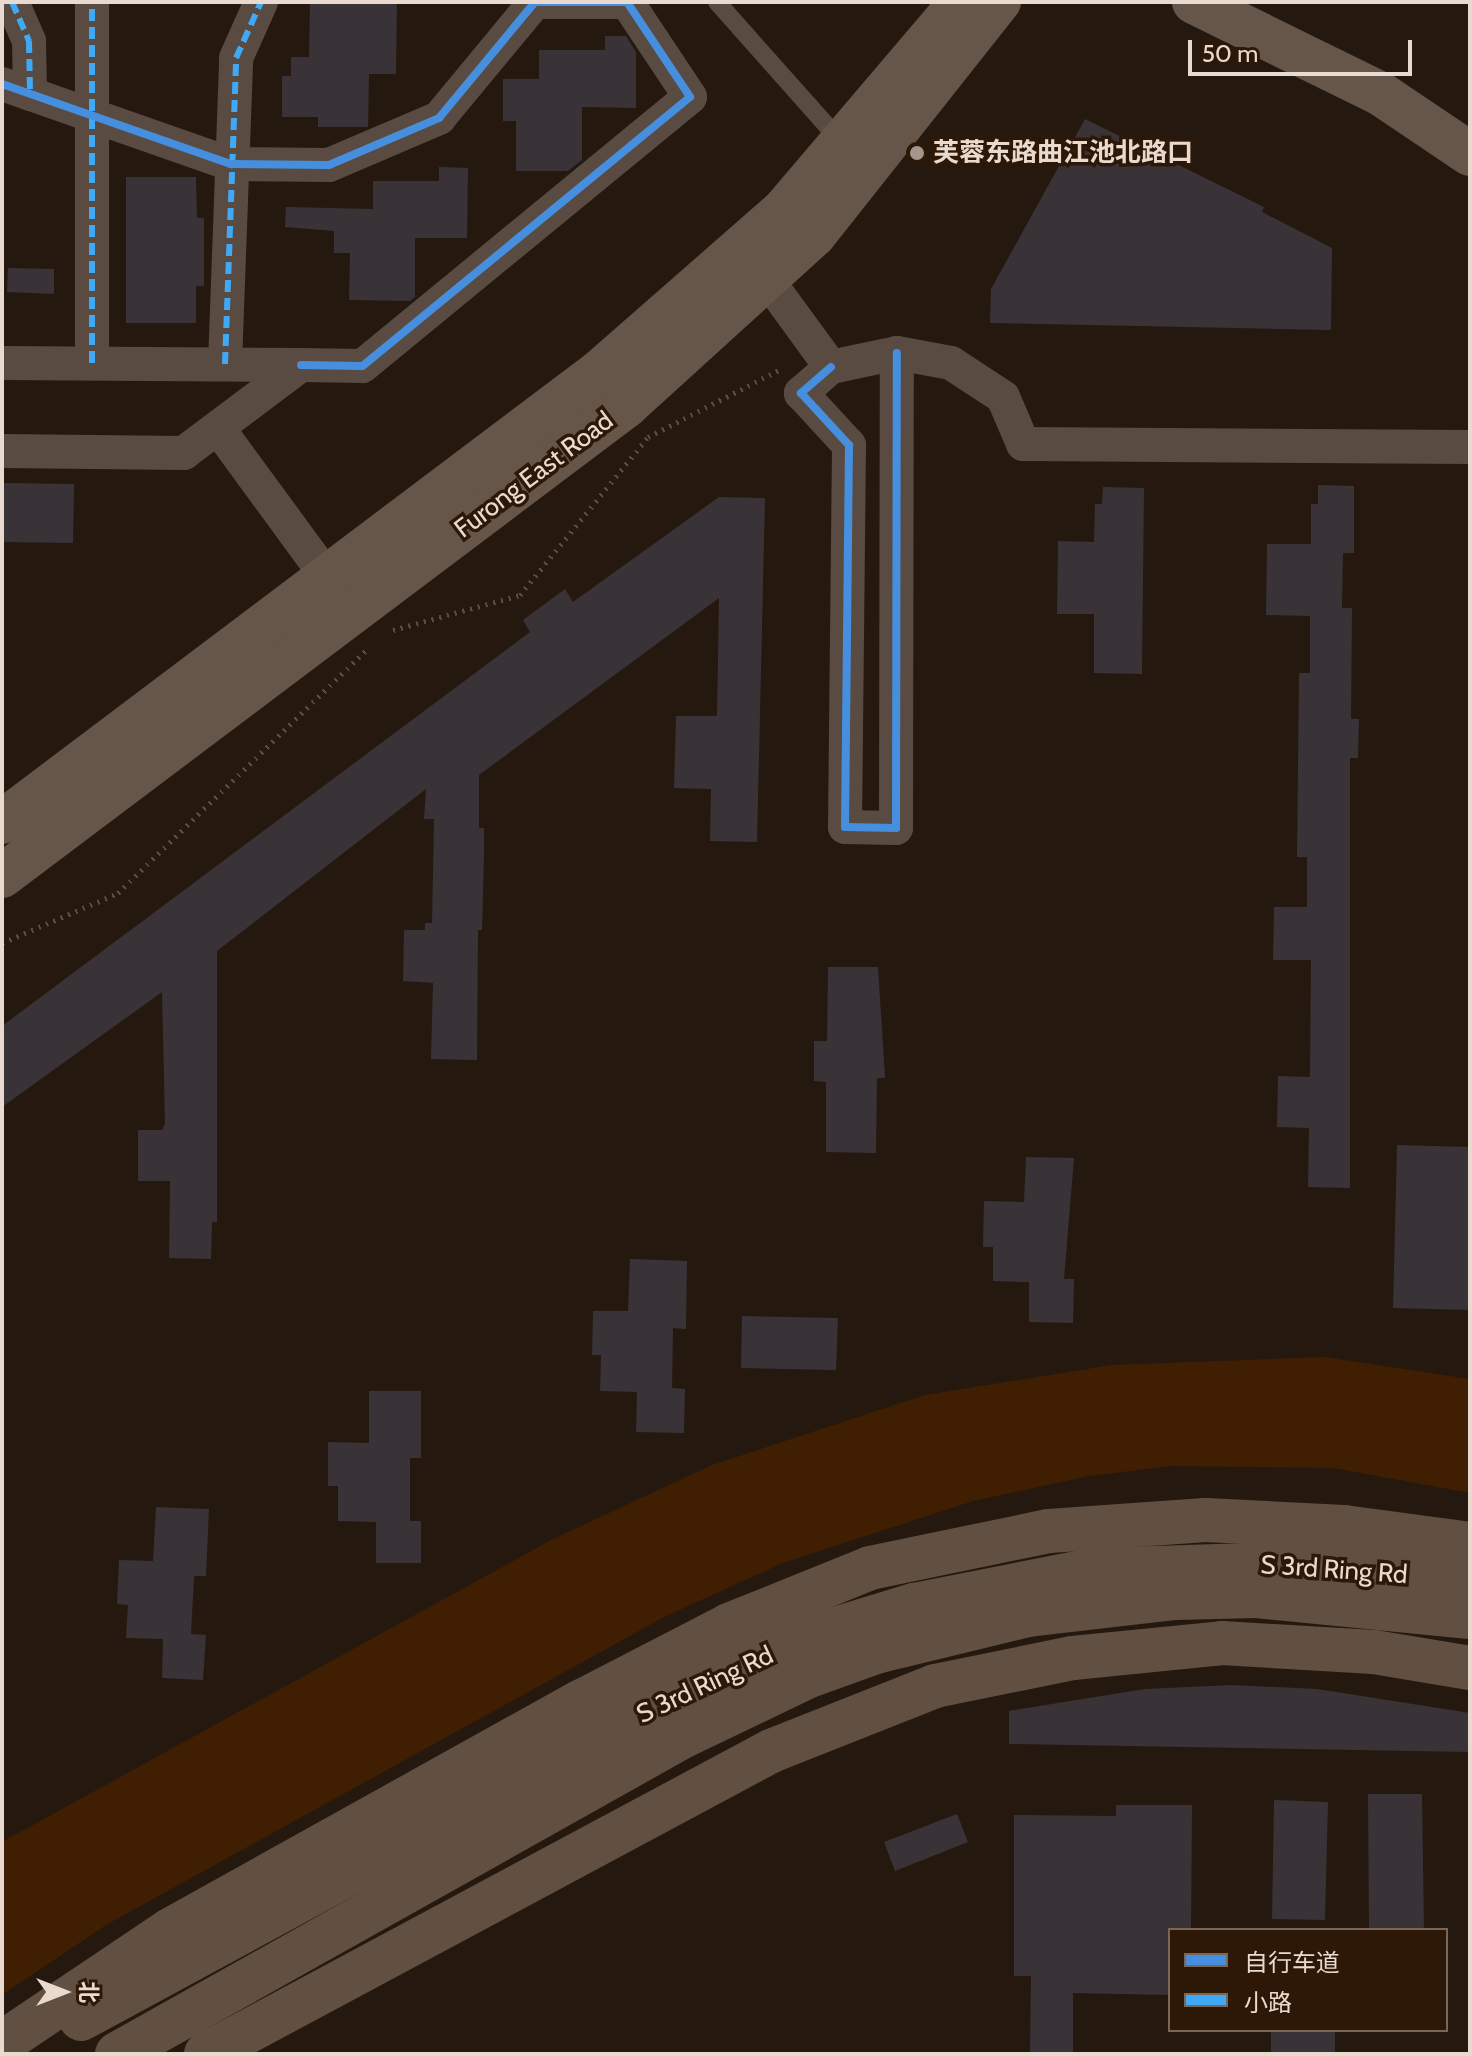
<!DOCTYPE html>
<html>
<head>
<meta charset="utf-8">
<style>
  body { margin:0 }
  #map { position:relative; width:1472px; height:2056px; overflow:hidden; background:#25190f; font-family:Cabin,"Noto Sans SC",sans-serif }
  div>[style] { position:absolute }
  [style*='--x'] { left:calc(var(--x)*1px); top:calc(var(--y)*1px); width:calc(var(--w)*1px); rotate:calc(var(--a)*1deg) }
  .green>* { inset:0; background:#3f1e02 }
  .building>* { inset:0; background:#393337 }
  .path>* { height:5px; margin-top:-2.5px; transform-origin:0; background:repeating-linear-gradient(90deg,#574d45 0 2px,transparent 0 8px) }
  .lane>* { height:18px; margin:-9px; padding:0 9px; transform-origin:9px; border-radius:9px; background:#594b41 }
  .street>* { height:34px; margin:-17px; padding:0 17px; transform-origin:17px; border-radius:17px; background:#594b41 }
  .secondary>* { height:44px; margin:-22px; padding:0 22px; transform-origin:22px; border-radius:22px; background:#66564a }
  .highway>* { height:44px; margin:-22px; padding:0 22px; transform-origin:22px; border-radius:22px; background:#615041 }
  .quiet>* { height:6px; margin-top:-3px; transform-origin:0; background:repeating-linear-gradient(90deg,#3fa9f5 0 12px,transparent 0 18px) }
  .cycleway>* { height:8px; margin:-4px; padding:0 4px; transform-origin:4px; border-radius:4px; background:#468fdf }
  .dots>* { width:22px; height:22px; translate:-50% -50%; box-sizing:border-box; border:4px solid #2d1807; border-radius:50% }
  span { translate:-50% -50%; white-space:nowrap; text-align:center; line-height:1.15; -webkit-text-stroke:7px #2d1807; paint-order:stroke }
  .poi-label { font-size:26px; color:#e9dacf; font-weight:700 }
  .left { translate:0 -50%; text-align:left }
  .street-label { font-size:26px; color:#e9dacf }
  .frame { position:absolute; inset:0; border:4px solid #e9dacf; pointer-events:none }
  .legend { position:absolute; left:1168px; top:1928px; width:280px; height:104px; box-sizing:border-box; background:#2d1807; border:2px solid #786657; margin:0; padding:10px 14px; list-style:none; font-size:24px; color:#e9dacf }
  .legend li { display:flex; align-items:center; gap:16px; height:40px }
  .legend b { width:40px; border:2px solid #786657 }
  .north { position:absolute; left:24px; top:1952px; width:80px; height:80px; -webkit-text-stroke:6px #2d1807; paint-order:stroke; rotate:90deg; font-size:22px; font-weight:700; line-height:32px; text-align:center; color:#e9dacf }
  .north::after { content:''; display:block; margin:auto; width:28px; height:36px; background:#e9dacf; clip-path:polygon(50% 0,100% 100%,50% 72%,0 100%) }
  .scale { position:absolute; left:1188px; top:40px; width:224px; height:36px; box-sizing:border-box; border:4px solid #e9dacf; border-top:0; padding-left:10px; font-size:24px; line-height:28px; white-space:nowrap; color:#e9dacf; -webkit-text-stroke:6px #2d1807; paint-order:stroke }
</style>
</head>
<body>
<div id="map">
  <div class="green">
    <i style="clip-path:polygon(1325px 1357px,1470px 1379px,1470px 1493px,1334px 1468px,1171px 1466px,1089px 1476px,973px 1501px,783px 1563px,666px 1616px,106px 1925px,2px 1995px,2px 1842px,553px 1539px,712px 1465px,925px 1395px,1112px 1365px)"></i>
  </div>
  <div class="building">
    <i style="clip-path:polygon(310px 2px,397px 2px,396px 74px,369px 74px,368px 127px,318px 127px,318px 117px,282px 117px,282px 76px,291px 76px,291px 57px,309px 57px)"></i>
    <i style="clip-path:polygon(605px 36px,626px 36px,636px 52px,636px 108px,582px 107px,582px 160px,568px 171px,516px 171px,516px 121px,503px 121px,503px 79px,539px 79px,539px 50px,605px 50px)"></i>
    <i style="clip-path:polygon(1085px 119px,1264px 207px,1262px 212px,1332px 248px,1331px 330px,990px 323px,991px 289px)"></i>
    <i style="clip-path:polygon(439px 167px,468px 168px,467px 238px,415px 238px,415px 297px,410px 301px,349px 300px,350px 253px,334px 253px,334px 231px,285px 227px,286px 207px,373px 209px,373px 181px,439px 181px)"></i>
    <i style="clip-path:polygon(126px 177px,196px 177px,197px 218px,204px 218px,204px 286px,196px 286px,196px 323px,126px 323px)"></i>
    <i style="clip-path:polygon(8px 268px,54px 269px,54px 294px,7px 292px)"></i>
    <i style="clip-path:polygon(2px 483px,74px 484px,73px 543px,2px 542px)"></i>
    <i style="clip-path:polygon(1318px 485px,1354px 486px,1354px 553px,1343px 553px,1342px 608px,1352px 608px,1351px 719px,1359px 719px,1358px 758px,1350px 758px,1350px 1188px,1308px 1187px,1309px 1128px,1277px 1127px,1278px 1076px,1310px 1077px,1311px 960px,1273px 960px,1274px 907px,1307px 907px,1307px 857px,1297px 857px,1299px 673px,1310px 673px,1310px 616px,1266px 615px,1267px 544px,1311px 544px,1311px 504px,1318px 504px)"></i>
    <i style="clip-path:polygon(1103px 487px,1144px 488px,1142px 674px,1094px 673px,1094px 614px,1057px 614px,1058px 541px,1094px 542px,1095px 504px,1102px 504px)"></i>
    <i style="clip-path:polygon(719px 497px,765px 498px,757px 842px,710px 841px,711px 789px,674px 788px,676px 716px,717px 716px,719px 598px,479px 775px,479px 828px,484px 828px,484px 851px,482px 930px,478px 930px,477px 1060px,431px 1059px,433px 983px,403px 981px,404px 930px,425px 930px,425px 923px,432px 923px,434px 819px,424px 819px,426px 789px,217px 951px,217px 1222px,212px 1222px,211px 1259px,169px 1258px,170px 1181px,138px 1181px,138px 1130px,162px 1130px,165px 1124px,162px 992px,2px 1107px,2px 1026px,530px 632px,523px 620px,565px 589px,573px 602px)"></i>
    <i style="clip-path:polygon(828px 967px,878px 967px,885px 1078px,877px 1078px,876px 1153px,826px 1152px,826px 1082px,814px 1081px,814px 1041px,827px 1041px)"></i>
    <i style="clip-path:polygon(1397px 1145px,1470px 1147px,1470px 1310px,1393px 1308px)"></i>
    <i style="clip-path:polygon(1026px 1157px,1074px 1158px,1064px 1279px,1074px 1279px,1073px 1323px,1029px 1322px,1029px 1282px,993px 1281px,993px 1247px,983px 1247px,984px 1201px,1024px 1202px)"></i>
    <i style="clip-path:polygon(630px 1259px,687px 1261px,686px 1329px,673px 1328px,672px 1388px,685px 1389px,684px 1433px,636px 1432px,637px 1392px,600px 1391px,601px 1355px,592px 1355px,593px 1311px,628px 1311px)"></i>
    <i style="clip-path:polygon(742px 1316px,838px 1318px,836px 1370px,741px 1368px)"></i>
    <i style="clip-path:polygon(369px 1391px,421px 1391px,421px 1458px,410px 1458px,410px 1521px,421px 1521px,421px 1563px,376px 1563px,376px 1522px,338px 1521px,338px 1486px,328px 1486px,328px 1442px,369px 1443px)"></i>
    <i style="clip-path:polygon(156px 1507px,209px 1509px,206px 1576px,194px 1576px,191px 1634px,206px 1635px,203px 1680px,162px 1678px,163px 1639px,126px 1638px,128px 1605px,117px 1604px,119px 1560px,153px 1561px)"></i>
    <i style="clip-path:polygon(1232px 1685px,1317px 1689px,1470px 1713px,1470px 1752px,1009px 1744px,1009px 1711px,1145px 1689px)"></i>
    <i style="clip-path:polygon(1368px 1794px,1422px 1794px,1424px 1930px,1369px 1930px)"></i>
    <i style="clip-path:polygon(1274px 1800px,1328px 1802px,1325px 1920px,1272px 1919px)"></i>
    <i style="clip-path:polygon(1116px 1805px,1192px 1805px,1191px 1930px,1170px 1930px,1170px 1995px,1073px 1993px,1073px 2054px,1030px 2054px,1031px 1976px,1014px 1976px,1014px 1815px,1116px 1816px)"></i>
    <i style="clip-path:polygon(957px 1814px,968px 1842px,895px 1871px,884px 1842px)"></i>
    <i style="clip-path:polygon(1271px 2031px,1335px 2032px,1335px 2054px,1271px 2054px)"></i>
  </div>
  <div class="path">
    <i style="--x:393;--y:630;--w:132;--a:-15.4"></i>
    <i style="--x:520;--y:595;--w:203;--a:-51"></i>
    <i style="--x:648;--y:437;--w:147;--a:-27.1"></i>
    <i style="--x:2;--y:943;--w:126;--a:-23.3"></i>
    <i style="--x:118;--y:893;--w:347;--a:-44.4"></i>
  </div>
  <div class="lane">
    <i style="--x:717;--y:2;--w:188;--a:48.4"></i>
  </div>
  <div class="street">
    <i style="--x:12;--y:2;--w:43;--a:66.4"></i>
    <i style="--x:29;--y:41;--w:53;--a:88.9"></i>
    <i style="--x:2;--y:84;--w:243;--a:19.3"></i>
    <i style="--x:231;--y:164;--w:98;--a:0.6"></i>
    <i style="--x:329;--y:165;--w:120;--a:-23.1"></i>
    <i style="--x:439;--y:118;--w:151;--a:-50.4"></i>
    <i style="--x:535;--y:2;--w:92;--a:0"></i>
    <i style="--x:627;--y:2;--w:114;--a:56.4"></i>
    <i style="--x:690;--y:97;--w:424;--a:140.6"></i>
    <i style="--x:362;--y:366;--w:61;--a:-179.1"></i>
    <i style="--x:766;--y:278;--w:110;--a:53.9"></i>
    <i style="--x:831;--y:367;--w:67;--a:-12"></i>
    <i style="--x:897;--y:353;--w:55;--a:10.5"></i>
    <i style="--x:951;--y:363;--w:62;--a:33.2"></i>
    <i style="--x:1003;--y:397;--w:51;--a:66.9"></i>
    <i style="--x:1023;--y:444;--w:447;--a:0.4"></i>
    <i style="--x:2;--y:363;--w:299;--a:0.4"></i>
    <i style="--x:301;--y:365;--w:146;--a:143.1"></i>
    <i style="--x:184;--y:453;--w:182;--a:-179.4"></i>
    <i style="--x:92;--y:363;--w:361;--a:-90"></i>
    <i style="--x:225;--y:364;--w:306;--a:-87.9"></i>
    <i style="--x:236;--y:58;--w:61;--a:-65.9"></i>
    <i style="--x:831;--y:367;--w:40;--a:139"></i>
    <i style="--x:801;--y:393;--w:71;--a:47.3"></i>
    <i style="--x:849;--y:445;--w:382;--a:90.6"></i>
    <i style="--x:845;--y:827;--w:51;--a:1.1"></i>
    <i style="--x:896;--y:828;--w:475;--a:-89.9"></i>
    <i style="--x:218;--y:428;--w:185;--a:53.8"></i>
  </div>
  <div class="secondary">
    <i style="--x:1194;--y:2;--w:208;--a:26.2"></i>
    <i style="--x:1381;--y:94;--w:107;--a:34"></i>
    <i style="--x:2;--y:822;--w:748;--a:-37.01"></i>
    <i style="--x:599;--y:372;--w:244;--a:-41.2"></i>
    <i style="--x:783;--y:211;--w:275;--a:-49.6"></i>
    <i style="--x:2;--y:876;--w:781;--a:-36.99"></i>
    <i style="--x:626;--y:406;--w:254;--a:-42.3"></i>
    <i style="--x:814;--y:235;--w:298;--a:-51.6"></i>
  </div>
  <div class="highway">
    <i style="--x:81;--y:2019;--w:698;--a:-28.47"></i>
    <i style="--x:695;--y:1686;--w:151;--a:-22.2"></i>
    <i style="--x:835;--y:1629;--w:83;--a:-16.9"></i>
    <i style="--x:914;--y:1605;--w:181;--a:-11.1"></i>
    <i style="--x:1092;--y:1570;--w:186;--a:-1.8"></i>
    <i style="--x:1278;--y:1564;--w:68;--a:2.5"></i>
    <i style="--x:1346;--y:1567;--w:125;--a:8.7"></i>
    <i style="--x:2;--y:2043;--w:202;--a:-33.9"></i>
    <i style="--x:170;--y:1930;--w:471;--a:-29.1"></i>
    <i style="--x:582;--y:1701;--w:165;--a:-27.3"></i>
    <i style="--x:729;--y:1625;--w:152;--a:-22"></i>
    <i style="--x:870;--y:1568;--w:183;--a:-11.7"></i>
    <i style="--x:1049;--y:1531;--w:157;--a:-4"></i>
    <i style="--x:1206;--y:1520;--w:138;--a:2.9"></i>
    <i style="--x:1344;--y:1527;--w:127;--a:7.7"></i>
    <i style="--x:117;--y:2054;--w:648;--a:-29.3"></i>
    <i style="--x:682;--y:1737;--w:141;--a:-25.7"></i>
    <i style="--x:809;--y:1676;--w:71;--a:-19.7"></i>
    <i style="--x:876;--y:1652;--w:156;--a:-13.7"></i>
    <i style="--x:1028;--y:1615;--w:148;--a:-6.6"></i>
    <i style="--x:1175;--y:1598;--w:81;--a:-1.4"></i>
    <i style="--x:1256;--y:1596;--w:215;--a:5.6"></i>
    <i style="--x:206;--y:2054;--w:641;--a:-28.2"></i>
    <i style="--x:771;--y:1751;--w:176;--a:-21.6"></i>
    <i style="--x:935;--y:1686;--w:141;--a:-11.5"></i>
    <i style="--x:1073;--y:1658;--w:150;--a:-5.7"></i>
    <i style="--x:1222;--y:1643;--w:152;--a:3.4"></i>
    <i style="--x:1374;--y:1652;--w:97;--a:9.5"></i>
  </div>
  <div class="quiet">
    <i style="--x:12;--y:2;--w:43;--a:66.4"></i>
    <i style="--x:29;--y:41;--w:53;--a:88.9"></i>
    <i style="--x:92;--y:363;--w:361;--a:-90"></i>
    <i style="--x:225;--y:364;--w:306;--a:-87.9"></i>
    <i style="--x:236;--y:58;--w:61;--a:-65.9"></i>
  </div>
  <div class="cycleway">
    <i style="--x:2;--y:84;--w:243;--a:19.3"></i>
    <i style="--x:231;--y:164;--w:98;--a:0.6"></i>
    <i style="--x:329;--y:165;--w:120;--a:-23.1"></i>
    <i style="--x:439;--y:118;--w:151;--a:-50.4"></i>
    <i style="--x:535;--y:2;--w:92;--a:0"></i>
    <i style="--x:627;--y:2;--w:114;--a:56.4"></i>
    <i style="--x:690;--y:97;--w:424;--a:140.6"></i>
    <i style="--x:362;--y:366;--w:61;--a:-179.1"></i>
    <i style="--x:831;--y:367;--w:40;--a:139"></i>
    <i style="--x:801;--y:393;--w:71;--a:47.3"></i>
    <i style="--x:849;--y:445;--w:382;--a:90.6"></i>
    <i style="--x:845;--y:827;--w:51;--a:1.1"></i>
    <i style="--x:896;--y:828;--w:475;--a:-89.9"></i>
  </div>
  <div class="dots">
    <i style="left:917px;top:153px;background:#a4968c"></i>
  </div>
  <div class="poi-label">
    <span class="left" style="left:933px;top:153px">芙蓉东路曲江池北路口</span>
  </div>
  <div class="street-label">
    <span style="left:534px;top:475px;rotate:-37deg">Furong East Road</span>
    <span style="left:1334px;top:1570px;rotate:4deg">S 3rd Ring Rd</span>
    <span style="left:705px;top:1685px;rotate:-25deg">S 3rd Ring Rd</span>
  </div>
  <div class="frame"></div>
  <ul class="legend">
  <li><b style="height:10px;background:#468fdf"></b>自行车道</li>
  <li><b style="height:10px;background:#3fa9f5"></b>小路</li>
  </ul>
  <div class="north">北</div>
  <div class="scale">50 m</div>
</div>
</body>
</html>
